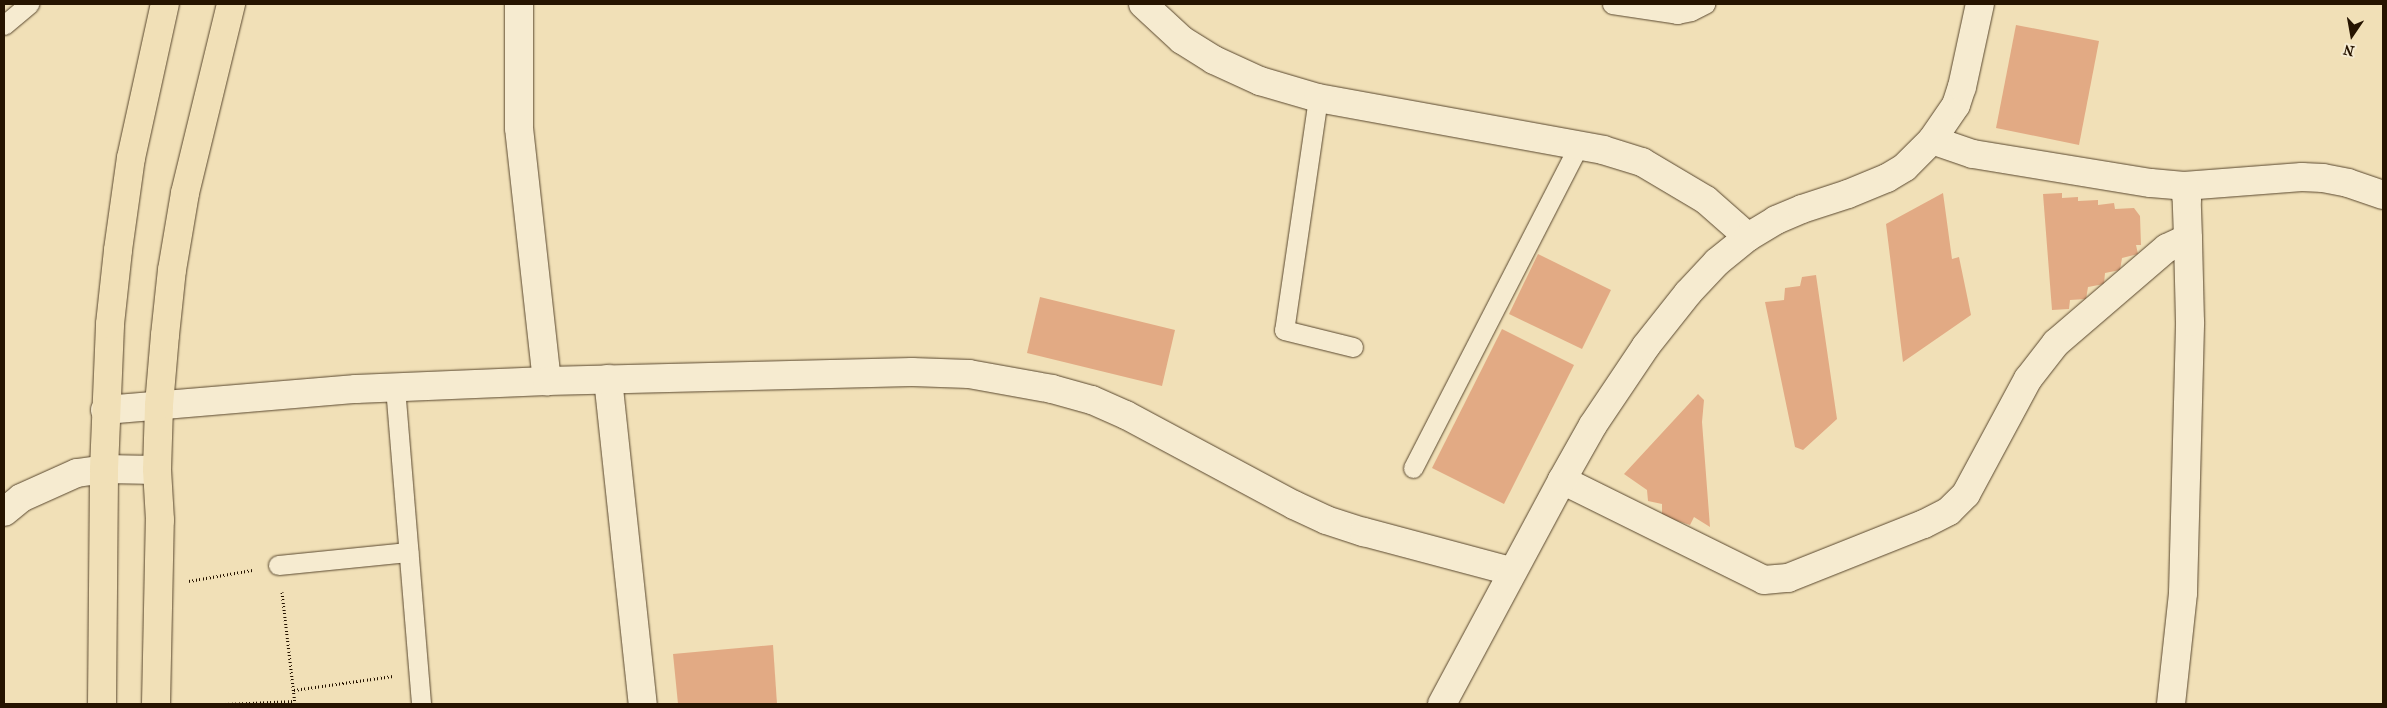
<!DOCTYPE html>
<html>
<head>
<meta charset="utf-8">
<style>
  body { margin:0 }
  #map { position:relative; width:2387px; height:708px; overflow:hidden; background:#f1e0b7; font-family:"IM FELL French Canon",serif }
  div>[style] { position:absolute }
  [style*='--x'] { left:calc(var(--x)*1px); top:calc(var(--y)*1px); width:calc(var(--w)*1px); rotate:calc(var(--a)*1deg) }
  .building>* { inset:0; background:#e2aa84 }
  .path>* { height:3px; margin-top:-1.5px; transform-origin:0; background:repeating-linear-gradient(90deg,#261400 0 1px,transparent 0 3.5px) }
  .roads { filter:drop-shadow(0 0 1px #59472e) drop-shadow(0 0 1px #59472e) }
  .lane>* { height:19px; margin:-9.5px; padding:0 9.5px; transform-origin:9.5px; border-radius:9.5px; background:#f6ebd0 }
  .street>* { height:28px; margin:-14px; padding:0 14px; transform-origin:14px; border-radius:14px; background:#f6ebd0 }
  .primary>* { height:28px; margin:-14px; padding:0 14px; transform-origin:14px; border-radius:14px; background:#f1e0b7 }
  span { translate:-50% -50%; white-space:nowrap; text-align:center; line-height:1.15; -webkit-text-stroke:4.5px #f6ebd0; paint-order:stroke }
  .frame { position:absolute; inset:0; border:5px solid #261400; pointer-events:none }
  .north { position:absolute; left:2327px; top:10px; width:50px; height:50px; -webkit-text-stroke:4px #f6ebd0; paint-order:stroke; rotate:192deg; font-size:14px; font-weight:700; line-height:20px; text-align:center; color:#261400 }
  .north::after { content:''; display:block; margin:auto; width:18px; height:22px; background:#261400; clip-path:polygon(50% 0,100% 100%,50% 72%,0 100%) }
</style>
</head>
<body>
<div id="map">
  <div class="building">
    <i style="clip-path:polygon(2016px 25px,2099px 41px,2079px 145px,1996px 128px)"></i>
    <i style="clip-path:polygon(1943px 193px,1952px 259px,1959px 257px,1971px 315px,1903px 362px,1886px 224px)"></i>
    <i style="clip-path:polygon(2062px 193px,2062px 198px,2078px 197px,2078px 201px,2098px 200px,2098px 205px,2114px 203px,2115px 209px,2134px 208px,2140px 216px,2141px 245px,2136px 245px,2138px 254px,2122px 258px,2120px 270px,2105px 273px,2104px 284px,2088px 287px,2086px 299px,2070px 300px,2069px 309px,2052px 310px,2043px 194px)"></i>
    <i style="clip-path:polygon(1538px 254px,1611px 290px,1582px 349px,1509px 314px)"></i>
    <i style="clip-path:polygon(1816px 275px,1837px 419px,1803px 450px,1795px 447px,1765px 302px,1784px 300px,1785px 288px,1800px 286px,1802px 277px)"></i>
    <i style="clip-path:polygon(1040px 297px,1175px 330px,1162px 386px,1027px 353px)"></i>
    <i style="clip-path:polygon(1502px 329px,1574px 365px,1504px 504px,1432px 468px)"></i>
    <i style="clip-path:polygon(1698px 394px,1704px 400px,1702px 422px,1710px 527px,1694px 517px,1690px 525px,1662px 516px,1662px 504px,1648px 501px,1647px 490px,1624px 474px)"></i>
    <i style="clip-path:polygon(773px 645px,777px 704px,678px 704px,673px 654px)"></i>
  </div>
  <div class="path">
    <i style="--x:189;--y:581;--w:64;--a:-9.9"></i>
    <i style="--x:282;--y:592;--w:113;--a:83.4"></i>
    <i style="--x:294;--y:690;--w:100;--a:-8"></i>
    <i style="--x:225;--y:704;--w:70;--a:-2.5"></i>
  </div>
  <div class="roads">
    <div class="lane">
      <i style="--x:1612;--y:4;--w:66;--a:8.7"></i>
      <i style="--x:1677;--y:14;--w:14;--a:-12"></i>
      <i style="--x:1691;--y:11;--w:16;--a:-27"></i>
      <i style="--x:4;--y:25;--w:33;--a:-40"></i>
      <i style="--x:1318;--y:98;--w:234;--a:98.3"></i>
      <i style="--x:1284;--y:330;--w:71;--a:13.8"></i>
      <i style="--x:395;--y:387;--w:318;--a:85.3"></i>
      <i style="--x:1413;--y:468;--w:363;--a:-62.8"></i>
      <i style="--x:278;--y:565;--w:131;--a:-5.7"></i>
    </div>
    <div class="street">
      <i style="--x:519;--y:4;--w:124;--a:90"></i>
      <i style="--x:519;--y:128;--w:255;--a:83.7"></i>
      <i style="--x:1143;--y:4;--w:53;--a:42.7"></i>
      <i style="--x:1182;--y:40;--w:38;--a:32"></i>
      <i style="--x:1214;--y:60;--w:51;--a:24.5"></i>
      <i style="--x:1260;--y:81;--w:60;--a:16.3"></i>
      <i style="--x:1318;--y:98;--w:290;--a:10.3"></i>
      <i style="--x:1603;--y:150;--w:41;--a:17.1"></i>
      <i style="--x:1642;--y:162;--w:74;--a:30.7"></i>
      <i style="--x:1706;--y:200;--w:56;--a:41.4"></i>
      <i style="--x:1932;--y:140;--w:43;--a:18.9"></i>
      <i style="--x:1973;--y:154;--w:180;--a:9.3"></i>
      <i style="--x:2151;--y:183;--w:33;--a:5"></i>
      <i style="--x:2184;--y:186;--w:118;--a:-4.4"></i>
      <i style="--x:2302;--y:177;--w:21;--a:3"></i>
      <i style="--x:2323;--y:178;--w:25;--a:11"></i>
      <i style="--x:2348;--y:183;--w:37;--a:19"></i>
      <i style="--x:608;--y:379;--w:327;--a:83.9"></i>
      <i style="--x:105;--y:410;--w:252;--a:-4.8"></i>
      <i style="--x:356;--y:389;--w:191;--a:-2.4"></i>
      <i style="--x:547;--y:381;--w:365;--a:-1.4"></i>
      <i style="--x:912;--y:372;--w:57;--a:2"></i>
      <i style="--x:969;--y:374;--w:84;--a:10.2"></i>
      <i style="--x:1052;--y:389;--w:41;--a:15.4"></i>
      <i style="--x:1092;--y:400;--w:37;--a:24"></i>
      <i style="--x:1126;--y:415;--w:191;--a:28.2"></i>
      <i style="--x:1294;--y:505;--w:35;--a:25"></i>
      <i style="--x:1326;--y:520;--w:40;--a:18"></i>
      <i style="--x:1364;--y:532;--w:152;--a:14.9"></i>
      <i style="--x:1562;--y:480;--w:225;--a:26.3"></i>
      <i style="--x:1764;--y:580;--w:24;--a:-5"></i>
      <i style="--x:1788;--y:578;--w:146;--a:-21.7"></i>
      <i style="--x:1924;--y:524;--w:28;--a:-27"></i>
      <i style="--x:1949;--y:511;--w:24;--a:-45"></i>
      <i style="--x:1966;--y:494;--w:131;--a:-61.7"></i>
      <i style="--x:2028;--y:379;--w:46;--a:-52.1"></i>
      <i style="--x:2056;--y:343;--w:146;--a:-40.6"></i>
      <i style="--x:2167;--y:248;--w:23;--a:-25"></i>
      <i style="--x:2188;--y:238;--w:38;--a:-92"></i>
      <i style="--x:2187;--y:200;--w:14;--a:-102"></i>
      <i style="--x:4;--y:512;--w:22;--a:-39"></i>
      <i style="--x:21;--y:498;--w:61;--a:-24.1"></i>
      <i style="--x:77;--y:473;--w:27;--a:-8"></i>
      <i style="--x:104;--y:469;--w:53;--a:1.1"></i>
      <i style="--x:1442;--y:704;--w:254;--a:-61.8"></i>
      <i style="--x:1562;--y:480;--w:63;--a:-60.6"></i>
      <i style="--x:1593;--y:425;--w:95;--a:-56.1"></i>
      <i style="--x:1646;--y:346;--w:68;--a:-51.6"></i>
      <i style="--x:1688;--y:293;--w:42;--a:-46.9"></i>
      <i style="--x:1717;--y:262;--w:40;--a:-39"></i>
      <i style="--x:1748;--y:237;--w:33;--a:-31"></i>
      <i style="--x:1776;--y:220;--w:28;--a:-23"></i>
      <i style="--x:1802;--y:209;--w:48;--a:-18.1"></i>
      <i style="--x:1848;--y:194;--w:42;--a:-22.3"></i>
      <i style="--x:1887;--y:178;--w:21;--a:-31"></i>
      <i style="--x:1905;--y:167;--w:38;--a:-45"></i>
      <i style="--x:1932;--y:140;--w:42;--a:-55.6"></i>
      <i style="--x:1956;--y:105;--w:19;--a:-72"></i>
      <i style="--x:1962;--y:87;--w:85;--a:-77.8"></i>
      <i style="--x:2171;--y:704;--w:112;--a:-83.8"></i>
      <i style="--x:2183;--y:593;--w:271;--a:-88.5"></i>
      <i style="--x:2190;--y:322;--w:84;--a:-91.4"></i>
    </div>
    <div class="primary">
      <i style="--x:102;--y:704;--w:235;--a:-89.5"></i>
      <i style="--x:104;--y:469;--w:145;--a:-87.6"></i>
      <i style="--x:110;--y:324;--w:74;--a:-83.8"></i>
      <i style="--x:118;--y:250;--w:93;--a:-82"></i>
      <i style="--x:131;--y:158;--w:158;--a:-77.6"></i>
      <i style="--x:156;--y:704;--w:184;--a:-88.8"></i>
      <i style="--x:160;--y:520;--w:50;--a:-93.4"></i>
      <i style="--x:157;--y:470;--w:65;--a:-88.2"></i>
      <i style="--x:159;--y:405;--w:70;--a:-85.1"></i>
      <i style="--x:165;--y:335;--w:65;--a:-83.9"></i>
      <i style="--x:172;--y:270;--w:78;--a:-80.4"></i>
      <i style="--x:185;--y:193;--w:195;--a:-76.3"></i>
    </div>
  </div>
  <div class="frame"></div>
  <div class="north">N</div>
</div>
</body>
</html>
